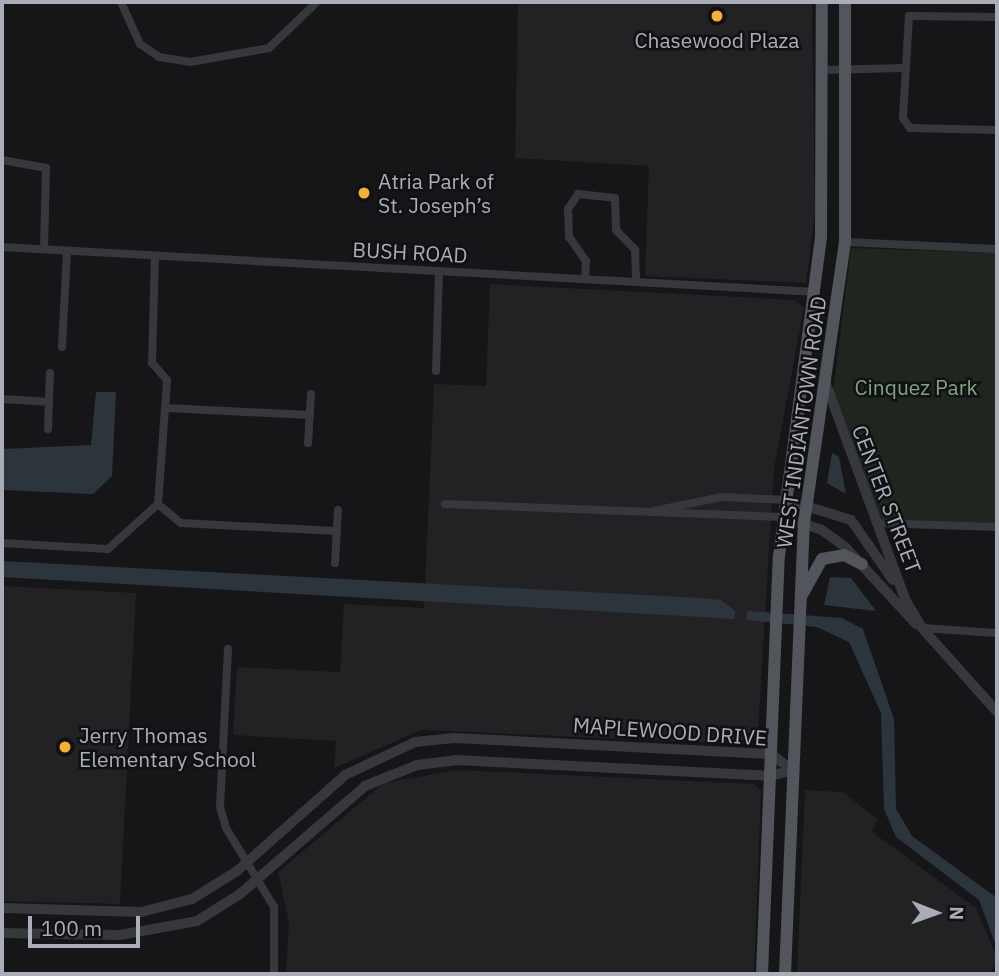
<!DOCTYPE html>
<html>
<head>
<meta charset="utf-8">
<style>
  body { margin:0 }
  #map { position:relative; width:999px; height:976px; overflow:hidden; background:#161618; font-family:"IBM Plex Sans",sans-serif }
  div>[style] { position:absolute }
  [style*='--x'] { left:calc(var(--x)*1px); top:calc(var(--y)*1px); width:calc(var(--w)*1px); rotate:calc(var(--a)*1deg) }
  .built>* { inset:0; background:#222225 }
  .green>* { inset:0; background:#1e261f }
  .water>* { inset:0; background:#2c353c }
  .minor>* { height:8px; margin:-4px; padding:0 4px; transform-origin:4px; border-radius:4px; background:#37383d }
  .tertiary>* { height:10px; margin:-5px; padding:0 5px; transform-origin:5px; border-radius:5px; background:#37383d }
  .primary>* { height:12px; margin:-6px; padding:0 6px; transform-origin:6px; border-radius:6px; background:#53555c }
  .dots>* { width:19px; height:19px; translate:-50% -50%; box-sizing:border-box; border:4px solid #111113; border-radius:50% }
  span { translate:-50% -50%; white-space:nowrap; text-align:center; line-height:1.15; -webkit-text-stroke:5px #111113; paint-order:stroke }
  .poi-label { font-size:21px; color:#a8adb8 }
  .left { translate:0 -50%; text-align:left }
  .street-label { font-size:21px; color:#a8adb8 }
  .park-label { font-size:21px; color:#7fa381 }
  .frame { position:absolute; inset:0; border:4px solid #a8adb8; pointer-events:none }
  .north { position:absolute; left:901px; top:878px; width:70px; height:70px; -webkit-text-stroke:5px #111113; paint-order:stroke; rotate:91deg; font-size:19px; font-weight:700; line-height:28px; text-align:center; color:#a8adb8 }
  .north::after { content:''; display:block; margin:auto; width:24px; height:32px; background:#a8adb8; clip-path:polygon(50% 0,100% 100%,50% 72%,0 100%) }
  .scale { position:absolute; left:28px; top:916px; width:112px; height:32px; box-sizing:border-box; border:4px solid #a8adb8; border-top:0; padding-left:9px; font-size:21px; line-height:24px; white-space:nowrap; color:#a8adb8; -webkit-text-stroke:5px #111113; paint-order:stroke }
</style>
</head>
<body>
<div id="map">
  <div class="built">
    <i style="clip-path:polygon(518px 2px,812px 2px,815px 212px,806px 283px,645px 276px,649px 166px,515px 158px)"></i>
    <i style="clip-path:polygon(490px 284px,795px 300px,804px 308px,774px 468px,758px 732px,745px 744px,421px 730px,334px 768px,336px 741px,233px 735px,237px 667px,340px 672px,344px 604px,424px 608px,434px 384px,486px 386px)"></i>
    <i style="clip-path:polygon(2px 586px,136px 593px,120px 904px,2px 901px)"></i>
    <i style="clip-path:polygon(458px 770px,754px 784px,761px 790px,754px 974px,286px 974px,289px 922px,278px 872px,384px 783px)"></i>
    <i style="clip-path:polygon(805px 790px,843px 792px,877px 819px,872px 832px,976px 908px,997px 958px,991px 974px,797px 974px)"></i>
  </div>
  <div class="green">
    <i style="clip-path:polygon(851px 248px,997px 253px,997px 524px,879px 519px,833px 393px)"></i>
  </div>
  <div class="water">
    <i style="clip-path:polygon(96px 392px,116px 392px,112px 476px,93px 494px,2px 490px,2px 449px,91px 445px)"></i>
    <i style="clip-path:polygon(832px 453px,839px 457px,846px 494px,827px 483px)"></i>
    <i style="clip-path:polygon(2px 561px,701px 598px,721px 600px,735px 611px,735px 619px,2px 577px)"></i>
    <i style="clip-path:polygon(830px 577px,851px 578px,876px 611px,824px 605px)"></i>
    <i style="clip-path:polygon(747px 611px,842px 618px,863px 629px,894px 719px,896px 809px,912px 836px,997px 898px,997px 949px,979px 900px,896px 837px,884px 809px,881px 713px,849px 642px,817px 627px,746px 620px)"></i>
  </div>
  <div class="minor">
    <i style="--x:121;--y:2;--w:46;--a:65.7"></i>
    <i style="--x:140;--y:44;--w:23;--a:34"></i>
    <i style="--x:159;--y:57;--w:31;--a:9"></i>
    <i style="--x:190;--y:62;--w:80;--a:-10"></i>
    <i style="--x:269;--y:48;--w:66;--a:-43.8"></i>
    <i style="--x:997;--y:17;--w:88;--a:-179.3"></i>
    <i style="--x:909;--y:16;--w:102;--a:93.4"></i>
    <i style="--x:903;--y:118;--w:12;--a:55"></i>
    <i style="--x:910;--y:128;--w:87;--a:1.3"></i>
    <i style="--x:823;--y:70;--w:81;--a:-1.4"></i>
    <i style="--x:2;--y:160;--w:45;--a:10.3"></i>
    <i style="--x:46;--y:168;--w:81;--a:91.4"></i>
    <i style="--x:845;--y:242;--w:152;--a:2.6"></i>
    <i style="--x:2;--y:247;--w:815;--a:3.16"></i>
    <i style="--x:585;--y:279;--w:18;--a:-87"></i>
    <i style="--x:586;--y:261;--w:29;--a:-125"></i>
    <i style="--x:569;--y:237;--w:28;--a:-92"></i>
    <i style="--x:568;--y:209;--w:18;--a:-56"></i>
    <i style="--x:578;--y:194;--w:37;--a:6"></i>
    <i style="--x:615;--y:198;--w:32;--a:88"></i>
    <i style="--x:616;--y:230;--w:28;--a:46"></i>
    <i style="--x:635;--y:250;--w:32;--a:88"></i>
    <i style="--x:62;--y:347;--w:96;--a:-87"></i>
    <i style="--x:436;--y:371;--w:100;--a:-88.3"></i>
    <i style="--x:2;--y:399;--w:47;--a:3.7"></i>
    <i style="--x:166;--y:408;--w:144;--a:2.8"></i>
    <i style="--x:48;--y:429;--w:56;--a:-88"></i>
    <i style="--x:308;--y:443;--w:49;--a:-86.5"></i>
    <i style="--x:158;--y:504;--w:30;--a:40"></i>
    <i style="--x:181;--y:523;--w:155;--a:3"></i>
    <i style="--x:445;--y:504;--w:339;--a:2.2"></i>
    <i style="--x:654;--y:511;--w:68;--a:-11.8"></i>
    <i style="--x:721;--y:497;--w:65;--a:2.6"></i>
    <i style="--x:876;--y:523;--w:121;--a:1.9"></i>
    <i style="--x:2;--y:543;--w:106;--a:3.2"></i>
    <i style="--x:108;--y:549;--w:67;--a:-42"></i>
    <i style="--x:158;--y:504;--w:124;--a:-85.8"></i>
    <i style="--x:167;--y:380;--w:23;--a:-131"></i>
    <i style="--x:152;--y:363;--w:107;--a:-88.4"></i>
    <i style="--x:335;--y:563;--w:53;--a:-86.8"></i>
    <i style="--x:922;--y:628;--w:75;--a:3.8"></i>
    <i style="--x:228;--y:649;--w:158;--a:92.9"></i>
    <i style="--x:220;--y:807;--w:22;--a:74"></i>
    <i style="--x:226;--y:828;--w:92;--a:58.7"></i>
    <i style="--x:274;--y:907;--w:67;--a:90"></i>
  </div>
  <div class="tertiary">
    <i style="--x:826;--y:384;--w:231;--a:69.8"></i>
    <i style="--x:906;--y:601;--w:31;--a:59"></i>
    <i style="--x:922;--y:628;--w:113;--a:48.2"></i>
    <i style="--x:786;--y:500;--w:68;--a:17.1"></i>
    <i style="--x:851;--y:520;--w:73;--a:55"></i>
    <i style="--x:784;--y:517;--w:40;--a:18.9"></i>
    <i style="--x:822;--y:530;--w:29;--a:36"></i>
    <i style="--x:845;--y:547;--w:105;--a:47.3"></i>
    <i style="--x:2;--y:908;--w:139;--a:1.6"></i>
    <i style="--x:141;--y:912;--w:53;--a:-14.3"></i>
    <i style="--x:192;--y:899;--w:53;--a:-31.9"></i>
    <i style="--x:237;--y:871;--w:144;--a:-41.6"></i>
    <i style="--x:345;--y:775;--w:77;--a:-25.2"></i>
    <i style="--x:415;--y:742;--w:39;--a:-6"></i>
    <i style="--x:454;--y:738;--w:317;--a:2.9"></i>
    <i style="--x:771;--y:754;--w:26;--a:37"></i>
    <i style="--x:2;--y:933;--w:118;--a:1"></i>
    <i style="--x:120;--y:935;--w:78;--a:-10.3"></i>
    <i style="--x:197;--y:921;--w:51;--a:-32.1"></i>
    <i style="--x:240;--y:894;--w:165;--a:-40.8"></i>
    <i style="--x:365;--y:786;--w:56;--a:-22"></i>
    <i style="--x:417;--y:765;--w:39;--a:-7"></i>
    <i style="--x:456;--y:760;--w:314;--a:2.9"></i>
    <i style="--x:770;--y:776;--w:23;--a:-15"></i>
  </div>
  <div class="primary">
    <i style="--x:802;--y:595;--w:41;--a:-60.9"></i>
    <i style="--x:822;--y:559;--w:22;--a:-10"></i>
    <i style="--x:844;--y:555;--w:20;--a:27"></i>
    <i style="--x:762;--y:974;--w:418;--a:-87.7"></i>
    <i style="--x:779;--y:556;--w:323;--a:-82.5"></i>
    <i style="--x:821;--y:236;--w:234;--a:-89.8"></i>
    <i style="--x:785;--y:974;--w:451;--a:-87.6"></i>
    <i style="--x:804;--y:523;--w:284;--a:-81.7"></i>
    <i style="--x:845;--y:242;--w:240;--a:-90"></i>
  </div>
  <div class="dots">
    <i style="left:717px;top:16px;background:#f2b134"></i>
    <i style="left:364px;top:193px;background:#f2b134"></i>
    <i style="left:65px;top:747px;background:#f2b134"></i>
  </div>
  <div class="poi-label">
    <span style="left:717px;top:40px">Chasewood Plaza</span>
    <span class="left" style="left:378px;top:193px">Atria Park of<br>St. Joseph’s</span>
    <span class="left" style="left:79px;top:747px">Jerry Thomas<br>Elementary School</span>
  </div>
  <div class="street-label">
    <span style="left:410px;top:252px;rotate:3deg">BUSH ROAD</span>
    <span style="left:801px;top:422px;rotate:-82deg">WEST INDIANTOWN ROAD</span>
    <span style="left:887px;top:499px;rotate:69deg">CENTER STREET</span>
    <span style="left:670px;top:731px;rotate:4deg">MAPLEWOOD DRIVE</span>
  </div>
  <div class="park-label">
    <span style="left:916px;top:387px">Cinquez Park</span>
  </div>
  <div class="frame"></div>
  <div class="north">N</div>
  <div class="scale">100 m</div>
</div>
</body>
</html>
